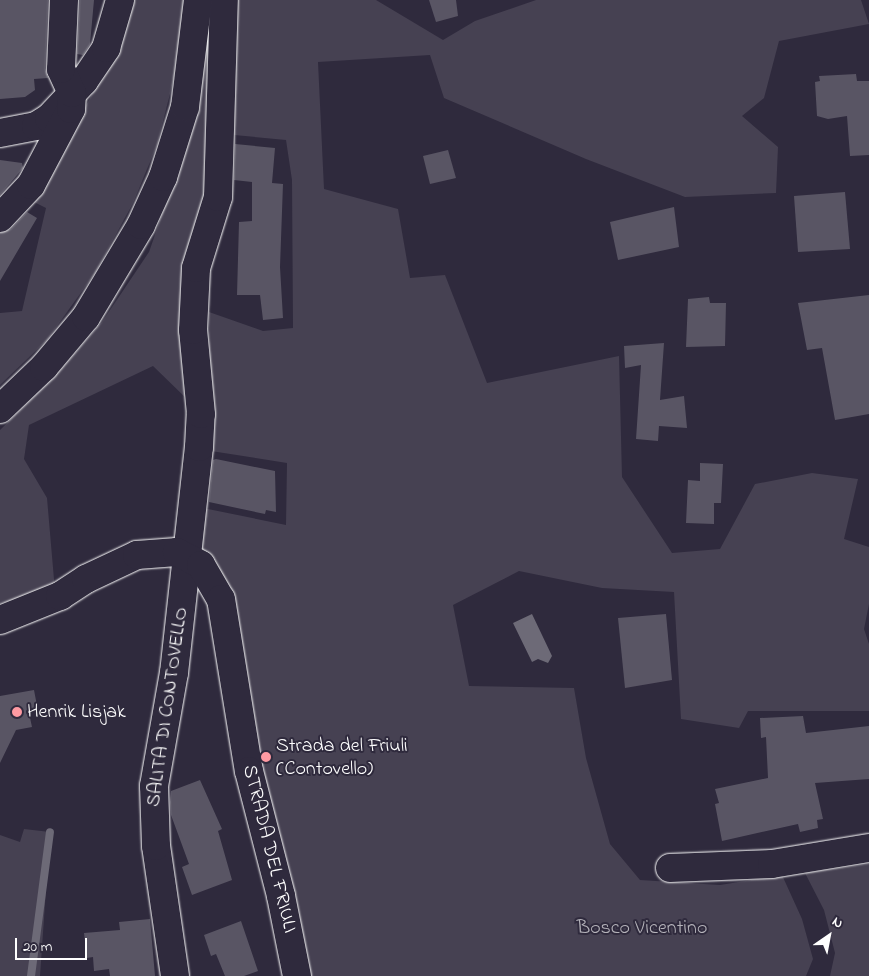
<!DOCTYPE html>
<html>
<head>
<meta charset="utf-8">
<style>
  body { margin:0 }
  #map { position:relative; width:869px; height:976px; overflow:hidden; background:#2f2a3d; font-family:"Indie Flower",sans-serif }
  div>[style] { position:absolute }
  [style*='--x'] { left:calc(var(--x)*1px); top:calc(var(--y)*1px); width:calc(var(--w)*1px); rotate:calc(var(--a)*1deg) }
  .green>* { inset:0; background:#464152 }
  .water>* { inset:0; background:#6d6a77 }
  .stream>* { height:8px; margin:-4px; padding:0 4px; transform-origin:4px; border-radius:4px; background:#6d6a77 }
  .building>* { inset:0; background:#595564 }
  .roads { filter:drop-shadow(0 0 1px #fff) drop-shadow(0 0 1px #fff) }
  .minor>* { height:28px; margin:-14px; padding:0 14px; transform-origin:14px; border-radius:14px; background:#2f2a3d }
  .major>* { height:28px; margin:-14px; padding:0 14px; transform-origin:14px; border-radius:14px; background:#2f2a3d }
  .dots>* { width:14px; height:14px; translate:-50% -50%; box-sizing:border-box; border:2px solid #2f2a3d; border-radius:50% }
  span { translate:-50% -50%; white-space:nowrap; text-align:center; line-height:1.15; -webkit-text-stroke:4px #2f2a3d; paint-order:stroke }
  .street-label { font-size:20px; color:#fff }
  .poi-label { font-size:20px; color:#fff }
  .left { translate:0 -50%; text-align:left }
  .park-label { font-size:20px; color:#b5b3ba }
  .north { position:absolute; left:804px; top:911px; width:50px; height:50px; -webkit-text-stroke:4px #2f2a3d; paint-order:stroke; rotate:33deg; font-size:14px; font-weight:700; line-height:20px; text-align:center; color:#fff }
  .north::after { content:''; display:block; margin:auto; width:18px; height:22px; background:#fff; clip-path:polygon(50% 0,100% 100%,50% 72%,0 100%) }
  .scale { position:absolute; left:15px; top:938px; width:72px; height:22px; box-sizing:border-box; border:2px solid #fff; border-top:0; padding-left:6px; font-size:15px; line-height:18px; white-space:nowrap; color:#fff; -webkit-text-stroke:4px #2f2a3d; paint-order:stroke }
</style>
</head>
<body>
<div id="map">
  <div class="green">
    <i style="clip-path:polygon(131px 0,184px 0,179px 58px,157px 145px,133px 203px,95px 273px,47px 340px,0 385px,0 313px,22px 311px,46px 208px,34px 202px,116px 50px)"></i>
    <i style="clip-path:polygon(208px 0,217px 0,212px 133px,189px 401px,153px 366px,29px 425px,24px 459px,47px 498px,55px 591px,0 603px,0 430px,56px 375px,102px 322px,149px 252px,200px 105px)"></i>
    <i style="clip-path:polygon(236px 0,376px 0,443px 40px,475px 21px,536px 0,861px 0,869px 24px,779px 41px,764px 98px,742px 116px,778px 147px,776px 193px,685px 197px,586px 159px,444px 98px,430px 55px,318px 62px,324px 189px,398px 209px,410px 278px,445px 275px,487px 383px,619px 356px,622px 477px,672px 553px,720px 549px,755px 484px,812px 473px,858px 479px,844px 539px,869px 547px,869px 604px,864px 629px,869px 644px,869px 711px,748px 711px,739px 728px,681px 719px,674px 592px,602px 588px,519px 571px,453px 605px,469px 686px,574px 688px,586px 758px,610px 844px,640px 880px,720px 885px,782px 875px,802px 919px,813px 959px,806px 976px,306px 976px,198px 546px,203px 508px,286px 525px,287px 463px,211px 451px,209px 312px,263px 331px,293px 328px,292px 180px,286px 140px,234px 135px)"></i>
    <i style="clip-path:polygon(24px 829px,50px 832px,40px 976px,0 976px,0 835px,20px 842px)"></i>
    <i style="clip-path:polygon(869px 864px,869px 976px,830px 976px,835px 953px,824px 910px,805px 873px)"></i>
  </div>
  <div class="water">
    <i style="clip-path:polygon(532px 614px,552px 656px,548px 663px,538px 659px,532px 662px,513px 623px)"></i>
  </div>
  <div class="stream">
    <i style="--x:31;--y:976;--w:145;--a:-82.5"></i>
  </div>
  <div class="building">
    <i style="clip-path:polygon(0 0,48px 0,45px 68px,48px 78px,34px 79px,35px 90px,25px 97px,0 99px)"></i>
    <i style="clip-path:polygon(80px 0,94px 0,90px 44px,83px 55px,77px 54px)"></i>
    <i style="clip-path:polygon(429px 0,456px 0,458px 16px,436px 22px)"></i>
    <i style="clip-path:polygon(856px 74px,857px 81px,869px 81px,869px 155px,850px 156px,847px 116px,828px 119px,817px 116px,815px 82px,820px 81px,819px 76px)"></i>
    <i style="clip-path:polygon(235px 144px,275px 148px,272px 183px,283px 184px,280px 267px,283px 318px,263px 320px,260px 295px,237px 295px,239px 222px,252px 221px,252px 182px,234px 180px)"></i>
    <i style="clip-path:polygon(448px 150px,456px 178px,430px 184px,423px 156px)"></i>
    <i style="clip-path:polygon(0 160px,22px 163px,23px 168px,0 195px)"></i>
    <i style="clip-path:polygon(845px 192px,850px 249px,798px 252px,794px 196px)"></i>
    <i style="clip-path:polygon(674px 207px,679px 247px,618px 260px,610px 222px)"></i>
    <i style="clip-path:polygon(27px 212px,37px 218px,0 281px,0 233px,11px 229px)"></i>
    <i style="clip-path:polygon(869px 295px,869px 414px,835px 420px,822px 348px,807px 350px,798px 303px)"></i>
    <i style="clip-path:polygon(709px 297px,710px 303px,726px 303px,725px 346px,686px 347px,688px 299px)"></i>
    <i style="clip-path:polygon(664px 343px,660px 400px,684px 396px,687px 428px,659px 426px,658px 441px,636px 439px,641px 365px,625px 368px,624px 346px)"></i>
    <i style="clip-path:polygon(216px 459px,275px 471px,276px 512px,266px 510px,265px 514px,209px 502px,213px 460px)"></i>
    <i style="clip-path:polygon(700px 463px,723px 464px,721px 503px,714px 503px,714px 524px,686px 523px,688px 480px,700px 481px)"></i>
    <i style="clip-path:polygon(666px 614px,672px 680px,625px 688px,618px 618px)"></i>
    <i style="clip-path:polygon(34px 690px,38px 711px,29px 713px,32px 727px,16px 730px,0 763px,0 696px)"></i>
    <i style="clip-path:polygon(803px 716px,806px 733px,869px 726px,869px 779px,815px 783px,823px 819px,817px 820px,818px 828px,800px 832px,798px 824px,722px 841px,715px 804px,719px 803px,715px 789px,768px 778px,766px 737px,761px 738px,760px 718px)"></i>
    <i style="clip-path:polygon(200px 780px,222px 829px,218px 831px,232px 880px,192px 895px,182px 867px,189px 864px,171px 815px,170px 802px,171px 791px)"></i>
    <i style="clip-path:polygon(150px 919px,155px 976px,110px 976px,109px 969px,94px 971px,93px 957px,87px 958px,84px 933px,120px 930px,119px 922px)"></i>
    <i style="clip-path:polygon(241px 921px,258px 971px,244px 976px,225px 976px,216px 954px,211px 956px,204px 935px)"></i>
  </div>
  <div class="roads">
    <div class="minor">
      <i style="--x:0;--y:133;--w:37;--a:-11"></i>
      <i style="--x:36;--y:126;--w:15;--a:-32"></i>
      <i style="--x:49;--y:118;--w:51;--a:-46.6"></i>
      <i style="--x:84;--y:81;--w:40;--a:-56"></i>
      <i style="--x:106;--y:48;--w:50;--a:-73.7"></i>
      <i style="--x:0;--y:218;--w:45;--a:-46.8"></i>
      <i style="--x:31;--y:185;--w:86;--a:-62.2"></i>
      <i style="--x:71;--y:109;--w:16;--a:-86"></i>
      <i style="--x:72;--y:93;--w:26;--a:-115"></i>
      <i style="--x:61;--y:69;--w:69;--a:-87.5"></i>
      <i style="--x:670;--y:868;--w:102;--a:-2.2"></i>
      <i style="--x:772;--y:864;--w:98;--a:-9.4"></i>
      <i style="--x:175;--y:976;--w:131;--a:-98.3"></i>
      <i style="--x:156;--y:846;--w:60;--a:-91.9"></i>
      <i style="--x:154;--y:786;--w:115;--a:-80"></i>
      <i style="--x:174;--y:673;--w:227;--a:-83.7"></i>
      <i style="--x:199;--y:447;--w:33;--a:-87"></i>
      <i style="--x:201;--y:414;--w:84;--a:-95.4"></i>
      <i style="--x:193;--y:330;--w:62;--a:-87.2"></i>
      <i style="--x:196;--y:268;--w:74;--a:-72.8"></i>
      <i style="--x:218;--y:197;--w:197;--a:-88.3"></i>
    </div>
    <div class="major">
      <i style="--x:0;--y:409;--w:61;--a:-43.7"></i>
      <i style="--x:44;--y:367;--w:65;--a:-50"></i>
      <i style="--x:86;--y:317;--w:107;--a:-59.1"></i>
      <i style="--x:141;--y:225;--w:53;--a:-65.4"></i>
      <i style="--x:163;--y:177;--w:73;--a:-72.6"></i>
      <i style="--x:185;--y:107;--w:108;--a:-83.1"></i>
      <i style="--x:0;--y:620;--w:65;--a:-21.8"></i>
      <i style="--x:60;--y:596;--w:31;--a:-33"></i>
      <i style="--x:86;--y:579;--w:56;--a:-25.2"></i>
      <i style="--x:137;--y:555;--w:40;--a:-4.3"></i>
      <i style="--x:177;--y:552;--w:27;--a:28"></i>
      <i style="--x:201;--y:565;--w:39;--a:60"></i>
      <i style="--x:221;--y:599;--w:174;--a:80.8"></i>
      <i style="--x:249;--y:771;--w:129;--a:75.6"></i>
      <i style="--x:281;--y:896;--w:82;--a:78.7"></i>
    </div>
  </div>
  <div class="dots">
    <i style="left:17px;top:712px;background:#ff9aa2"></i>
    <i style="left:266px;top:757px;background:#ff9aa2"></i>
  </div>
  <div class="street-label">
    <span style="left:168px;top:707px;rotate:-82deg">SALITA DI CONTOVELLO</span>
    <span style="left:269px;top:849px;rotate:76deg">STRADA DEL FRIULI</span>
  </div>
  <div class="poi-label">
    <span class="left" style="left:27px;top:712px">Henrik Lisjak</span>
    <span class="left" style="left:276px;top:758px">Strada del Friuli<br>(Contovello)</span>
  </div>
  <div class="park-label">
    <span style="left:642px;top:928px">Bosco Vicentino</span>
  </div>
  <div class="north">N</div>
  <div class="scale">20 m</div>
</div>
</body>
</html>
